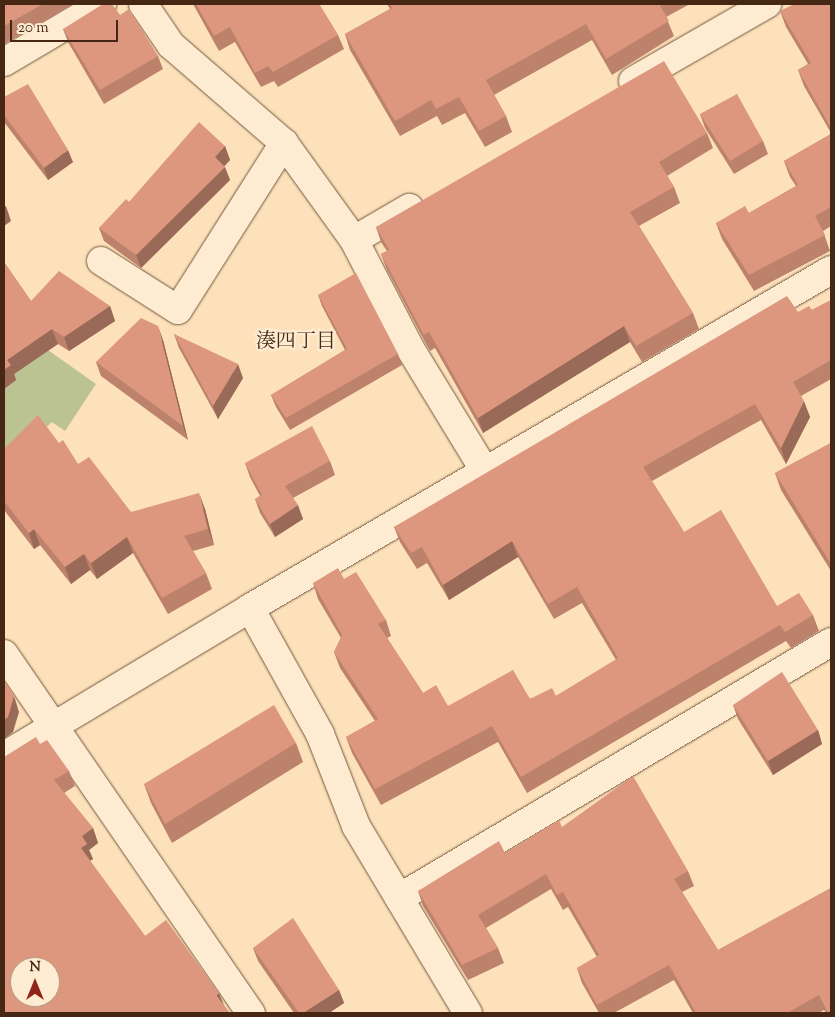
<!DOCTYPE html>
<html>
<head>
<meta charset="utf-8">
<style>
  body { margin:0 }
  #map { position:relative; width:835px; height:1017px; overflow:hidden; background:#fce1ba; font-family:"Sorts Mill Goudy","Noto Serif JP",serif }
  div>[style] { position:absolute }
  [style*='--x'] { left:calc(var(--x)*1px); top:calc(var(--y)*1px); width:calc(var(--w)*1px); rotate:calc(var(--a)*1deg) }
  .green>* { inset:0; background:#bcc392 }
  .roads { filter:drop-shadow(0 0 1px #74563d) drop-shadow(0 0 1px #74563d) }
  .minor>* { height:28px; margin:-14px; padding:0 14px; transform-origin:14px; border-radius:14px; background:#fdecd2 }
  .wall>* { inset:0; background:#bd826c }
  .shaded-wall>* { inset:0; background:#9a6a58 }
  .building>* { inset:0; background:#dc977e }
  span { translate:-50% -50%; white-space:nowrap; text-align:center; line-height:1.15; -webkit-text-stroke:4.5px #fdecd2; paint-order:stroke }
  .neighbourhood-label { font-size:20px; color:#462713 }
  .frame { position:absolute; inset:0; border:5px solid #462713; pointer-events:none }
  .north { position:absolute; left:10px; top:957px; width:50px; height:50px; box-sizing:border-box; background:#fdecd2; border:1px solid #b49d86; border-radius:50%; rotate:0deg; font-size:14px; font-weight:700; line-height:20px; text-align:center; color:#462713 }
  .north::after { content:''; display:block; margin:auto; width:18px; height:22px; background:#8f2418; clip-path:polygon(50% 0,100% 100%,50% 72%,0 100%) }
  .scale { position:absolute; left:10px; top:20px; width:108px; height:22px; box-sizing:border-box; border:2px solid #462713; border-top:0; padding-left:6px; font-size:15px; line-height:18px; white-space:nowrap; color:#462713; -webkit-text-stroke:4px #fdecd2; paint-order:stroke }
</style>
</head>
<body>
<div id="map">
  <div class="green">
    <i style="clip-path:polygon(4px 319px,96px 384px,65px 431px,52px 422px,4px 468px)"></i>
  </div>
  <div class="roads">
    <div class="minor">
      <i style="--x:143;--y:4;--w:50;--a:55.7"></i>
      <i style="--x:171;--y:45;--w:150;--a:40.9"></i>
      <i style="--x:284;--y:143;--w:120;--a:54.2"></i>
      <i style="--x:354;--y:240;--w:124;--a:62.6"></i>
      <i style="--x:411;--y:350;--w:142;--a:58.6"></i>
      <i style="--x:4;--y:62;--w:114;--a:-30.6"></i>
      <i style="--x:633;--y:81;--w:155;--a:-29.9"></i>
      <i style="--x:354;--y:240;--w:64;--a:-30.2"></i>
      <i style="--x:101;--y:261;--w:91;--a:32.5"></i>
      <i style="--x:178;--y:310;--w:198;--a:-57.6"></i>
      <i style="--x:250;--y:608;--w:144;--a:60.9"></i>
      <i style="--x:320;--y:734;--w:99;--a:68.6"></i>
      <i style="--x:356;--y:826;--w:218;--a:59.1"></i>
      <i style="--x:4;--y:654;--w:436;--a:55.5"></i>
      <i style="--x:4;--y:756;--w:287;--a:-31"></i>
      <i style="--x:250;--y:608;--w:672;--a:-30.19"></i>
      <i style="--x:399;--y:898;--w:502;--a:-30.65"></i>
    </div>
  </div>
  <div class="wall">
    <i style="clip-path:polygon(4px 4px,74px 4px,4px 44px)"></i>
    <i style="clip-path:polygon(193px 4px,319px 4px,338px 35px,344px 49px,278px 87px,274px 81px,261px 87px,235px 42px,219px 51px)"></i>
    <i style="clip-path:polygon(387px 4px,690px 4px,666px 17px,674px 36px,612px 75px,592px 40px,494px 95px,506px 116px,512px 132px,485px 147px,465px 113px,442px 125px,437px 116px,400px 136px,350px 50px,345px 34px,390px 9px)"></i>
    <i style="clip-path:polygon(831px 4px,831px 133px,804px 86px,798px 70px,808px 64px,786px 27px,780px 11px)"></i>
    <i style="clip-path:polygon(120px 15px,158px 56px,163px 69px,104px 104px,68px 42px,63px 29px)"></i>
    <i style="clip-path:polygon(4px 97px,73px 162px,48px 180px,4px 122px)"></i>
    <i style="clip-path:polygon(700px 114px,763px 141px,768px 154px,734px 174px,705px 128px)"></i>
    <i style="clip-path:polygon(707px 133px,713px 148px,667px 176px,674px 187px,680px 203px,639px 226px,693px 313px,699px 329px,642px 362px,630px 342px,483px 433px,435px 348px,430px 351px,425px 342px,387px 270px,381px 254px,387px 251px,381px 242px,376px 227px)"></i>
    <i style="clip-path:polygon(831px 134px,831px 226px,823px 231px,830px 251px,754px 291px,722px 239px,716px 223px,749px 213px,796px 186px,790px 177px,784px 161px)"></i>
    <i style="clip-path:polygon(225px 146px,230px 160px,224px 166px,230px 180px,141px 268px,104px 241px,99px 228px,129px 202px)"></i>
    <i style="clip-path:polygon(4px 262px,31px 301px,110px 306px,115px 321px,69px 351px,58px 344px,14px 374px,16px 380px,4px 389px)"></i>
    <i style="clip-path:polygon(318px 295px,398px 354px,402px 365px,290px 430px,276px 407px,271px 395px,345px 350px,322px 306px)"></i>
    <i style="clip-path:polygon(831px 300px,831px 379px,801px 396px,810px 417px,786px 464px,761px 420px,652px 481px,684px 532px,777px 606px,813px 615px,819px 631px,791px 648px,786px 641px,527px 793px,498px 742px,381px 805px,352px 753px,346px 737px,375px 721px,340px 668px,334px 652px,341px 638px,318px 599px,313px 583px,344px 579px,386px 620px,391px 636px,387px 638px,423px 693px,448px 706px,556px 696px,616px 660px,582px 603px,554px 619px,518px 557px,449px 600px,427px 563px,417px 569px,400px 542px,394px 527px,798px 312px,812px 310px)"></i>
    <i style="clip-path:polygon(174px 334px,243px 378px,218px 419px,179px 348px)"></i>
    <i style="clip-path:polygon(163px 340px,188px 440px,101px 376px,96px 362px)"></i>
    <i style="clip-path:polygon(59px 443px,78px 464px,131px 512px,205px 509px,214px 545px,193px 551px,206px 573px,212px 589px,168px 614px,133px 553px,97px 579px,90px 570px,71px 584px,40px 545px,34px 549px,4px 510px,4px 449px)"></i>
    <i style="clip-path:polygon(831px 443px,831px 571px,781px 490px,775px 473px)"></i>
    <i style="clip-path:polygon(330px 461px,335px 475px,293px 498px,303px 519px,275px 537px,260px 513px,255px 499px,260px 496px,250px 477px,245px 463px)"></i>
    <i style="clip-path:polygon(733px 705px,818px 730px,822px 744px,773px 775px,738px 719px)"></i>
    <i style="clip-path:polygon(296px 743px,303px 762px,172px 843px,151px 803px,144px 784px)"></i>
    <i style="clip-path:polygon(40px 744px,69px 771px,75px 786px,64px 793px,93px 828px,98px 843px,89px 850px,93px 859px,90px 861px,145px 936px,224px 1006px,4px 1013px)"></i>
    <i style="clip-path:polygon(562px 827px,688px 871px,694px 886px,682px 892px,718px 950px,831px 888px,831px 1013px,826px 1013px,824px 1010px,819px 1013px,693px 1013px,674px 980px,614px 1013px,599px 1013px,582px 983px,577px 968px,597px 957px,568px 907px,563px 910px,551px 889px,486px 928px,498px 948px,504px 963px,468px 980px,423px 906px,418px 891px,505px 853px)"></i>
    <i style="clip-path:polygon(253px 948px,339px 990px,344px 1003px,329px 1013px,294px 1013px,258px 961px)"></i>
  </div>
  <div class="shaded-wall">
    <i style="clip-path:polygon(225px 146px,230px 160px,220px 171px,215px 157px)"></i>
    <i style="clip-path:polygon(68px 150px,73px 162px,48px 180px,44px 168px)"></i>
    <i style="clip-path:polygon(225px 167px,230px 180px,141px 268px,136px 255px)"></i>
    <i style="clip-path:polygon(6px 206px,11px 221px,4px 226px,4px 207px)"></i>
    <i style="clip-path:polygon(110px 306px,115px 321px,69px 351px,64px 337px)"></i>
    <i style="clip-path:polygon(158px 326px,163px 340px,188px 440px,183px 426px)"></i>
    <i style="clip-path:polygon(624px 326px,630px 342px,483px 433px,478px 418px)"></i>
    <i style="clip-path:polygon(52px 329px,58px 344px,14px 374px,16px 380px,4px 389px,4px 370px,7px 360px)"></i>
    <i style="clip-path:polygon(238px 364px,243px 378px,218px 419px,213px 406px)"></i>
    <i style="clip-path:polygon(804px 401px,810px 417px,786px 464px,781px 448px)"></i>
    <i style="clip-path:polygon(199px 493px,205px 509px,214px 545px,208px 529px)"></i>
    <i style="clip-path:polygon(298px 505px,303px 519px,275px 537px,270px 524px)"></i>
    <i style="clip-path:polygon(34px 529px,40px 545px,34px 549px,29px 533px)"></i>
    <i style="clip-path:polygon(127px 537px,133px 553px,97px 579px,91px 563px)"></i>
    <i style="clip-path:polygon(512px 541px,518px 557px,449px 600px,443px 585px)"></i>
    <i style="clip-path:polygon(84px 554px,90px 570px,71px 584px,65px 567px)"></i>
    <i style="clip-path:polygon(14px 696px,19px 712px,13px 732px,4px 739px,4px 720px)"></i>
    <i style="clip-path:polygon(818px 730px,822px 744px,773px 775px,768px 761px)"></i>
    <i style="clip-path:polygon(93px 828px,98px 843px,89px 850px,93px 859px,86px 863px,81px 848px,82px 836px)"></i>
    <i style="clip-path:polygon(339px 990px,344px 1003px,329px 1013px,303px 1013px)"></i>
    <i style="clip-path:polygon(219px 993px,225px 1008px,216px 995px)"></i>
  </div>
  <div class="building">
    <i style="clip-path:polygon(4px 4px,43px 4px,4px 26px)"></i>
    <i style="clip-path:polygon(103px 4px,112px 4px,120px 15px,129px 9px,158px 56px,100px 90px,63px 29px)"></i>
    <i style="clip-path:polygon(196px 4px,319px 4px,338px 35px,273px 72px,268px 66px,255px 73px,230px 27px,214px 36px)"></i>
    <i style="clip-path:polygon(390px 4px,659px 4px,669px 21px,606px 59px,586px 24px,486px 80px,506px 116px,479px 131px,459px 97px,436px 109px,431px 100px,395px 121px,345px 34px,392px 8px)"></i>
    <i style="clip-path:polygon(794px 4px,831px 4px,831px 128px,798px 70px,811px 63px,780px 11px)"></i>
    <i style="clip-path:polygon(664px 61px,707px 133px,659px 162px,674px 187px,630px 212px,693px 313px,636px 346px,624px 326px,478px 418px,429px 332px,424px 335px,419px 326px,381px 254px,389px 250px,376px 227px)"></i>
    <i style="clip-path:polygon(28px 84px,68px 150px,44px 168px,4px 115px,4px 97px)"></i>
    <i style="clip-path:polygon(737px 94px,763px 141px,730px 161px,700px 114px)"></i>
    <i style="clip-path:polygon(199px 122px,225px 146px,215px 157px,225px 167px,136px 255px,99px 228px,126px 199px,129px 202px)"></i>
    <i style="clip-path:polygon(831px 134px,831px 207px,815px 216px,825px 235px,749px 275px,716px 223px,745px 206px,749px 213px,798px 185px,784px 161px)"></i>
    <i style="clip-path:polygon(4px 262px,31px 301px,59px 271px,110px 306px,64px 337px,52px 329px,7px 360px,11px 365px,4px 370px)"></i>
    <i style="clip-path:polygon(356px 273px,398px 354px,286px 418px,271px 395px,347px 349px,318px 295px)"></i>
    <i style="clip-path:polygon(787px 296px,798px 312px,809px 306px,812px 310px,831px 300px,831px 360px,793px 382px,804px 401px,781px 448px,755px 404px,643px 467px,684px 532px,721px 510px,777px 606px,799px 593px,813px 615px,785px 632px,780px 625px,521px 777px,492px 726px,375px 789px,346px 737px,378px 719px,334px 652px,342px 635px,313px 583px,338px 568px,344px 579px,356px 572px,386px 620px,378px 624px,423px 693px,436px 685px,448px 706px,513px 670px,530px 699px,552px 688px,556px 696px,618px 658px,577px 587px,548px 604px,512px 541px,443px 585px,422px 547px,411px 553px,394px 527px)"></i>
    <i style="clip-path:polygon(141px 318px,158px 326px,183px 426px,96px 362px)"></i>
    <i style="clip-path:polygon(174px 334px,238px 364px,213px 406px)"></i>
    <i style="clip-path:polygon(38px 415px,59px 443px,63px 440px,78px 464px,89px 457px,131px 512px,199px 493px,208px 529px,184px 536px,206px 573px,162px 598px,127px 537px,91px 563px,84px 554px,65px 567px,34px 529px,29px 533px,4px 501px,4px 449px)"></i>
    <i style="clip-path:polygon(312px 426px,330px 461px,285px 486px,298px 505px,270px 524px,255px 499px,262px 495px,245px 463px)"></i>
    <i style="clip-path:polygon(831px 443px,831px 564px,775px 473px)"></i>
    <i style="clip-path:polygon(782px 672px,818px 730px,768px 761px,733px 705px)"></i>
    <i style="clip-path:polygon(4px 681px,14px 696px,8px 717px,4px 720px)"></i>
    <i style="clip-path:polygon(274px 705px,296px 743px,165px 824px,144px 784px)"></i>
    <i style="clip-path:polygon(evenodd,36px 737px,40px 744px,47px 740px,69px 771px,54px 780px,93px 828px,82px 836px,87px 844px,81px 848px,145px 936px,166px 920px,219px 993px,216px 995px,230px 1013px,4px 1013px,4px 757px,36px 737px,20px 967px,50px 967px,50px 997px,20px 997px,20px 967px)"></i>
    <i style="clip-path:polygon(633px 776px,688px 871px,674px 879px,718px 950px,831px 888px,831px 1013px,828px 1013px,819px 995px,787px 1013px,696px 1013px,669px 965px,597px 1005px,577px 968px,599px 955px,563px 892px,557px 895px,546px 874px,478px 915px,498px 948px,462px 965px,418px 891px,499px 841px,505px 853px,559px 820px,562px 827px)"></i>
    <i style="clip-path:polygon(293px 918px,339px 990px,303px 1013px,299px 1013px,253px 948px)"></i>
  </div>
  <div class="neighbourhood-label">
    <span style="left:296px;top:342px">湊四丁目</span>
  </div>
  <div class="frame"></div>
  <div class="north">N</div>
  <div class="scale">20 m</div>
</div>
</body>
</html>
